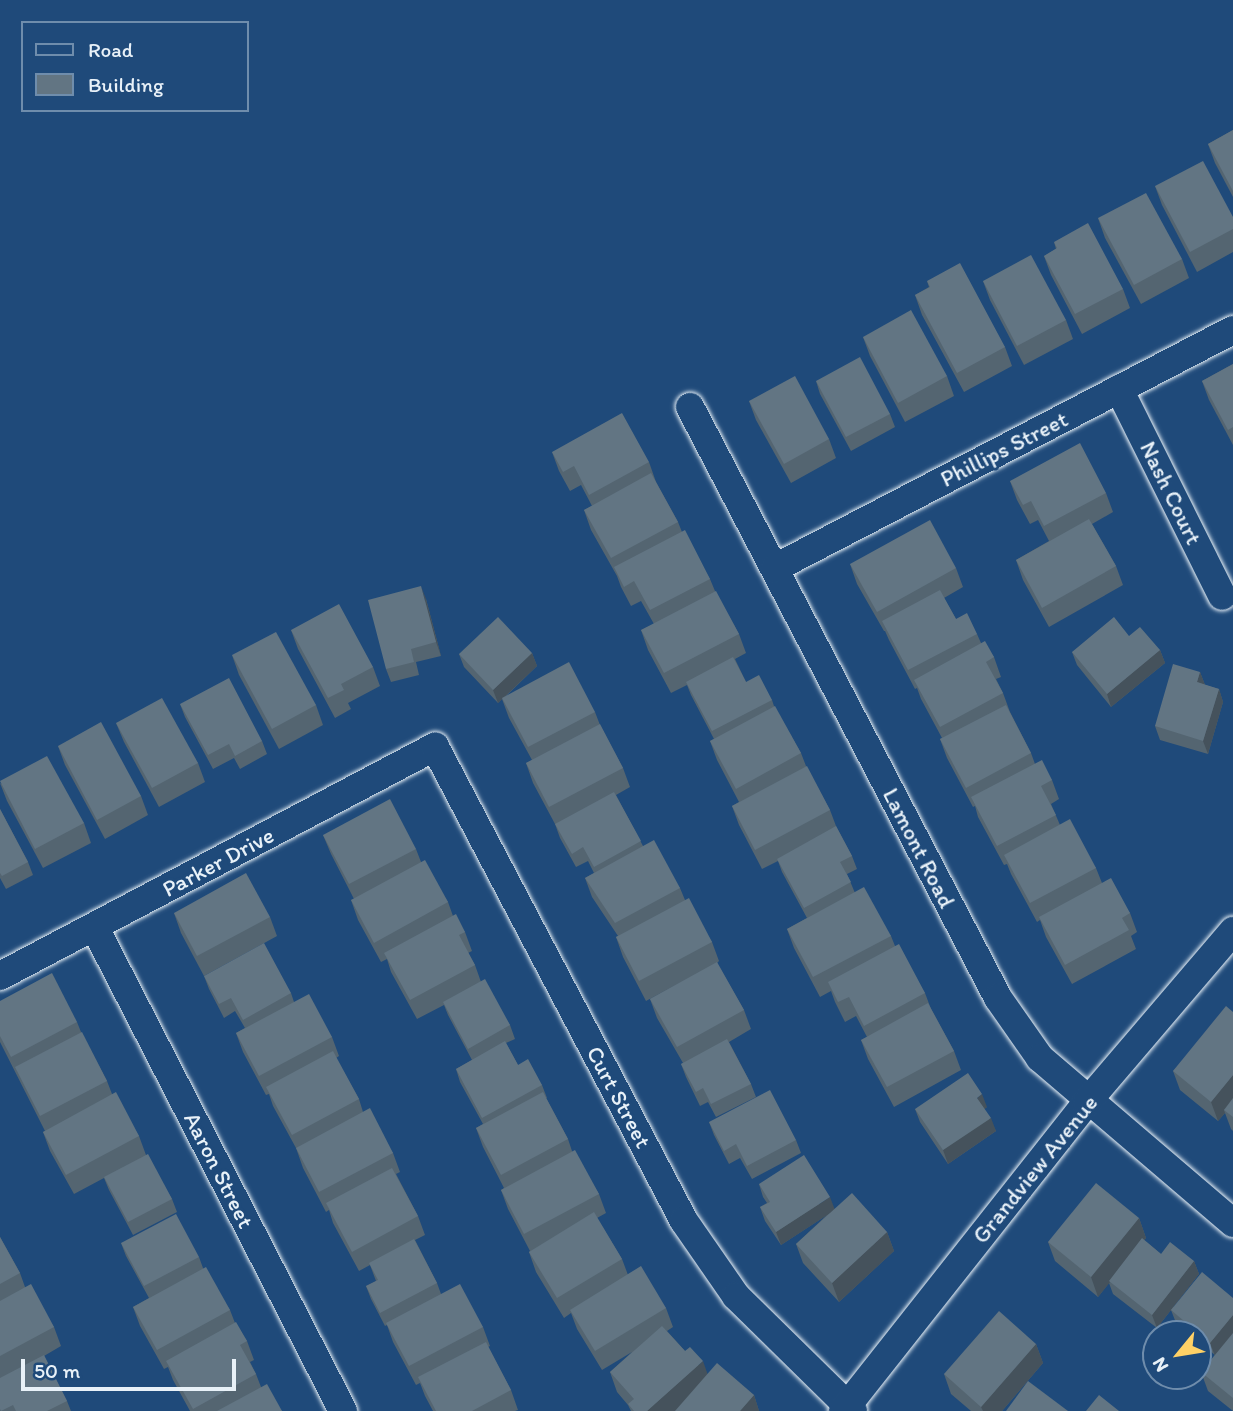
<!DOCTYPE html>
<html>
<head>
<meta charset="utf-8">
<style>
  body { margin:0 }
  #map { position:relative; width:1233px; height:1411px; overflow:hidden; background:#1f4a7a; font-family:Itim,sans-serif }
  div>[style] { position:absolute }
  [style*='--x'] { left:calc(var(--x)*1px); top:calc(var(--y)*1px); width:calc(var(--w)*1px); rotate:calc(var(--a)*1deg) }
  .roads { filter:drop-shadow(0 0 2px #e8f1f8) drop-shadow(0 0 2px #e8f1f8) }
  .minor>* { height:28px; margin:-14px; padding:0 14px; transform-origin:14px; border-radius:14px; background:#1f4a7a }
  .wall>* { inset:0; background:#546571 }
  .shaded-wall>* { inset:0; background:#45525c }
  .building>* { inset:0; background:#627583 }
  span { translate:-50% -50%; white-space:nowrap; text-align:center; line-height:1.15; -webkit-text-stroke:6px #1f4a7a; paint-order:stroke }
  .street-label { font-size:23px; color:#e8f1f8 }
  .legend { position:absolute; left:21px; top:21px; width:228px; height:91px; box-sizing:border-box; background:#1f4a7a; border:2px solid #6f8dac; margin:0; padding:9px 12px; list-style:none; font-size:21px; color:#e8f1f8 }
  .legend li { display:flex; align-items:center; gap:14px; height:35px }
  .legend b { width:35px; border:2px solid #6f8dac }
  .north { position:absolute; left:1142px; top:1320px; width:70px; height:70px; box-sizing:border-box; background:#1f4a7a; border:2px solid #6f8dac; border-radius:50%; rotate:240deg; font-size:19px; font-weight:700; line-height:28px; text-align:center; color:#e8f1f8 }
  .north::after { content:''; display:block; margin:auto; width:24px; height:32px; background:#ffd166; clip-path:polygon(50% 0,100% 100%,50% 72%,0 100%) }
  .scale { position:absolute; left:21px; top:1359px; width:215px; height:32px; box-sizing:border-box; border:4px solid #e8f1f8; border-top:0; padding-left:9px; font-size:21px; line-height:24px; white-space:nowrap; color:#e8f1f8; -webkit-text-stroke:5px #1f4a7a; paint-order:stroke }
</style>
</head>
<body>
<div id="map">
  <div class="roads">
    <div class="minor">
      <i style="--x:1119;--y:389;--w:231;--a:63.5"></i>
      <i style="--x:690;--y:407;--w:666;--a:62.47"></i>
      <i style="--x:998;--y:998;--w:73;--a:55"></i>
      <i style="--x:1040;--y:1058;--w:254;--a:40.5"></i>
      <i style="--x:775;--y:568;--w:516;--a:-27.46"></i>
      <i style="--x:95;--y:928;--w:543;--a:62.82"></i>
      <i style="--x:0;--y:976;--w:492;--a:-27.8"></i>
      <i style="--x:435;--y:747;--w:535;--a:62.29"></i>
      <i style="--x:684;--y:1221;--w:91;--a:55.3"></i>
      <i style="--x:736;--y:1296;--w:164;--a:44.5"></i>
      <i style="--x:843;--y:1411;--w:394;--a:-51.7"></i>
      <i style="--x:1087;--y:1102;--w:225;--a:-49.5"></i>
    </div>
  </div>
  <div class="wall">
    <i style="clip-path:polygon(1233px 130px,1233px 197px,1215px 163px,1208px 144px)"></i>
    <i style="clip-path:polygon(1155px 186px,1233px 217px,1233px 252px,1197px 272px,1162px 205px)"></i>
    <i style="clip-path:polygon(1098px 218px,1182px 259px,1189px 278px,1141px 304px,1105px 238px)"></i>
    <i style="clip-path:polygon(1054px 242px,1123px 289px,1130px 308px,1082px 334px,1051px 275px,1044px 256px,1056px 249px)"></i>
    <i style="clip-path:polygon(927px 281px,1005px 347px,1012px 366px,964px 392px,922px 315px,915px 295px,929px 287px)"></i>
    <i style="clip-path:polygon(983px 281px,1066px 320px,1073px 339px,1024px 365px,990px 300px)"></i>
    <i style="clip-path:polygon(863px 337px,947px 376px,954px 396px,905px 422px,870px 356px)"></i>
    <i style="clip-path:polygon(1233px 364px,1233px 445px,1209px 400px,1202px 381px)"></i>
    <i style="clip-path:polygon(816px 381px,890px 414px,895px 427px,851px 451px,820px 394px)"></i>
    <i style="clip-path:polygon(749px 401px,829px 439px,836px 458px,791px 483px,756px 420px)"></i>
    <i style="clip-path:polygon(552px 452px,649px 462px,656px 482px,678px 522px,682px 532px,710px 579px,715px 591px,739px 634px,746px 653px,735px 659px,746px 682px,772px 700px,774px 706px,801px 753px,806px 766px,830px 810px,836px 826px,852px 856px,857px 869px,847px 874px,855px 893px,891px 936px,895px 946px,925px 993px,931px 1009px,954px 1051px,961px 1070px,894px 1107px,868px 1059px,861px 1040px,867px 1037px,856px 1016px,845px 1022px,835px 1002px,831px 991px,820px 997px,794px 948px,787px 929px,807px 918px,782px 872px,778px 861px,762px 869px,739px 825px,732px 806px,739px 802px,717px 760px,710px 741px,714px 739px,691px 695px,687px 685px,671px 693px,648px 650px,641px 630px,654px 624px,641px 601px,631px 606px,621px 587px,617px 576px,591px 530px,584px 510px,592px 506px,581px 485px,570px 491px,559px 471px)"></i>
    <i style="clip-path:polygon(1010px 481px,1106px 493px,1113px 512px,1092px 524px,1116px 566px,1123px 585px,1049px 627px,1023px 580px,1016px 560px,1049px 541px,1038px 520px,1030px 524px,1017px 500px)"></i>
    <i style="clip-path:polygon(850px 564px,956px 568px,963px 587px,944px 598px,956px 619px,977px 634px,981px 643px,994px 657px,1001px 677px,996px 679px,1003px 693px,1010px 712px,1031px 753px,1035px 764px,1052px 780px,1059px 799px,1051px 804px,1060px 825px,1096px 868px,1102px 883px,1130px 913px,1137px 932px,1131px 936px,1136px 949px,1072px 984px,1046px 937px,1040px 920px,1037px 922px,1011px 874px,1007px 864px,1004px 865px,978px 817px,975px 806px,973px 807px,947px 758px,940px 739px,942px 738px,921px 699px,917px 688px,915px 689px,889px 640px,885px 631px,884px 631px,857px 584px)"></i>
    <i style="clip-path:polygon(426px 599px,441px 656px,416px 662px,419px 675px,391px 682px,386px 669px)"></i>
    <i style="clip-path:polygon(291px 630px,373px 667px,380px 686px,348px 703px,351px 709px,335px 718px,298px 649px)"></i>
    <i style="clip-path:polygon(1129px 636px,1160px 650px,1165px 663px,1111px 707px,1077px 665px,1072px 652px)"></i>
    <i style="clip-path:polygon(532px 653px,537px 666px,505px 697px,595px 712px,600px 725px,623px 768px,630px 787px,616px 795px,643px 846px,680px 888px,685px 900px,712px 942px,719px 961px,717px 963px,744px 1010px,751px 1029px,729px 1042px,751px 1084px,756px 1097px,716px 1117px,708px 1102px,700px 1106px,686px 1077px,681px 1064px,683px 1063px,657px 1018px,650px 999px,679px 983px,646px 1001px,623px 957px,616px 937px,618px 936px,592px 897px,585px 878px,594px 873px,588px 861px,576px 867px,560px 838px,555px 824px,533px 783px,526px 763px,532px 760px,509px 718px,502px 699px,498px 703px,464px 667px,459px 654px)"></i>
    <i style="clip-path:polygon(232px 655px,316px 705px,323px 725px,279px 749px,239px 675px)"></i>
    <i style="clip-path:polygon(1200px 672px,1205px 685px,1219px 689px,1223px 702px,1208px 754px,1160px 740px,1155px 726px)"></i>
    <i style="clip-path:polygon(180px 704px,262px 741px,267px 754px,240px 769px,234px 758px,213px 769px,185px 717px)"></i>
    <i style="clip-path:polygon(116px 723px,198px 763px,205px 782px,159px 807px,124px 742px)"></i>
    <i style="clip-path:polygon(58px 746px,141px 796px,148px 815px,105px 839px,65px 765px)"></i>
    <i style="clip-path:polygon(0 783px,84px 823px,91px 843px,43px 868px,7px 801px)"></i>
    <i style="clip-path:polygon(0 809px,28px 862px,33px 875px,6px 889px,0 878px)"></i>
    <i style="clip-path:polygon(323px 835px,416px 849px,421px 862px,448px 902px,453px 916px,465px 932px,472px 951px,468px 953px,475px 965px,481px 982px,510px 1025px,515px 1039px,506px 1043px,518px 1065px,542px 1085px,547px 1098px,546px 1098px,568px 1139px,572px 1151px,599px 1194px,606px 1213px,597px 1218px,622px 1259px,628px 1275px,666px 1308px,673px 1327px,667px 1331px,685px 1351px,707px 1374px,754px 1395px,759px 1411px,631px 1411px,628px 1405px,617px 1392px,610px 1372px,632px 1352px,602px 1370px,577px 1329px,571px 1313px,564px 1318px,536px 1272px,529px 1252px,530px 1251px,508px 1209px,501px 1190px,504px 1188px,483px 1147px,476px 1128px,483px 1124px,460px 1082px,456px 1069px,472px 1060px,448px 1015px,444px 1005px,417px 1019px,391px 972px,387px 959px,381px 962px,358px 920px,351px 900px,354px 899px,331px 854px)"></i>
    <i style="clip-path:polygon(174px 913px,270px 917px,277px 936px,204px 976px,181px 933px)"></i>
    <i style="clip-path:polygon(204px 976px,291px 993px,294px 1002px,332px 1037px,339px 1056px,336px 1058px,359px 1099px,363px 1112px,393px 1153px,400px 1172px,396px 1174px,418px 1216px,425px 1235px,415px 1240px,437px 1283px,441px 1294px,483px 1327px,490px 1346px,488px 1347px,511px 1390px,518px 1410px,515px 1411px,433px 1411px,425px 1396px,420px 1383px,416px 1385px,393px 1342px,387px 1325px,385px 1326px,371px 1299px,366px 1286px,376px 1281px,370px 1265px,359px 1271px,333px 1223px,329px 1210px,326px 1212px,303px 1168px,296px 1148px,273px 1106px,269px 1094px,266px 1095px,243px 1052px,236px 1033px,245px 1028px,235px 1011px,224px 1018px,209px 989px)"></i>
    <i style="clip-path:polygon(0 1001px,77px 1022px,81px 1032px,107px 1081px,112px 1094px,139px 1136px,146px 1155px,172px 1199px,177px 1212px,133px 1235px,109px 1190px,104px 1178px,74px 1194px,50px 1151px,43px 1132px,45px 1131px,0 1042px)"></i>
    <i style="clip-path:polygon(1233px 1012px,1233px 1131px,1231px 1129px,1225px 1113px,1218px 1121px,1180px 1090px,1173px 1071px)"></i>
    <i style="clip-path:polygon(987px 1107px,984px 1109px,996px 1131px,948px 1164px,920px 1122px,915px 1109px)"></i>
    <i style="clip-path:polygon(709px 1122px,796px 1140px,801px 1153px,752px 1179px,740px 1158px,729px 1164px,714px 1135px)"></i>
    <i style="clip-path:polygon(759px 1184px,834px 1209px,887px 1232px,894px 1251px,839px 1302px,803px 1263px,796px 1244px,827px 1215px,781px 1245px,765px 1221px,760px 1207px,767px 1203px,763px 1197px)"></i>
    <i style="clip-path:polygon(1139px 1218px,1146px 1238px,1144px 1240px,1161px 1254px,1194px 1261px,1199px 1274px,1173px 1307px,1233px 1298px,1233px 1411px,1208px 1391px,1201px 1372px,1215px 1355px,1198px 1342px,1198px 1334px,1188px 1334px,1176px 1323px,1171px 1310px,1157px 1328px,1113px 1294px,1109px 1283px,1098px 1297px,1055px 1261px,1048px 1242px)"></i>
    <i style="clip-path:polygon(0 1237px,20px 1273px,25px 1287px,54px 1327px,61px 1346px,44px 1356px,67px 1401px,71px 1411px,0 1411px)"></i>
    <i style="clip-path:polygon(121px 1243px,199px 1257px,203px 1268px,230px 1310px,235px 1323px,247px 1341px,254px 1360px,250px 1362px,256px 1374px,261px 1387px,282px 1411px,190px 1411px,173px 1380px,168px 1367px,164px 1369px,140px 1326px,133px 1307px,149px 1298px,126px 1256px)"></i>
    <i style="clip-path:polygon(1036px 1344px,1043px 1363px,1002px 1411px,971px 1411px,951px 1394px,944px 1374px)"></i>
  </div>
  <div class="shaded-wall">
    <i style="clip-path:polygon(421px 586px,426px 599px,441px 656px,436px 642px)"></i>
    <i style="clip-path:polygon(1160px 650px,1165px 663px,1111px 707px,1107px 694px)"></i>
    <i style="clip-path:polygon(532px 653px,537px 666px,498px 703px,493px 690px)"></i>
    <i style="clip-path:polygon(1200px 672px,1205px 685px,1197px 682px)"></i>
    <i style="clip-path:polygon(1219px 689px,1223px 702px,1208px 754px,1203px 741px)"></i>
    <i style="clip-path:polygon(1233px 1075px,1233px 1103px,1224px 1110px,1225px 1113px,1218px 1121px,1211px 1102px)"></i>
    <i style="clip-path:polygon(982px 1094px,987px 1107px,982px 1111px,977px 1098px)"></i>
    <i style="clip-path:polygon(991px 1118px,996px 1131px,948px 1164px,943px 1150px)"></i>
    <i style="clip-path:polygon(830px 1197px,835px 1210px,781px 1245px,776px 1232px)"></i>
    <i style="clip-path:polygon(1139px 1218px,1146px 1238px,1098px 1297px,1091px 1277px)"></i>
    <i style="clip-path:polygon(887px 1232px,894px 1251px,839px 1302px,832px 1283px)"></i>
    <i style="clip-path:polygon(1194px 1261px,1199px 1274px,1157px 1328px,1152px 1315px)"></i>
    <i style="clip-path:polygon(1233px 1315px,1233px 1334px,1215px 1356px,1210px 1343px)"></i>
    <i style="clip-path:polygon(1036px 1344px,1043px 1363px,1002px 1411px,983px 1411px,981px 1407px)"></i>
    <i style="clip-path:polygon(703px 1361px,710px 1381px,676px 1411px,647px 1411px)"></i>
    <i style="clip-path:polygon(754px 1395px,759px 1411px,740px 1411px)"></i>
  </div>
  <div class="building">
    <i style="clip-path:polygon(1233px 130px,1233px 191px,1208px 144px)"></i>
    <i style="clip-path:polygon(1203px 161px,1233px 217px,1233px 229px,1190px 252px,1155px 186px)"></i>
    <i style="clip-path:polygon(1146px 193px,1182px 259px,1134px 285px,1098px 218px)"></i>
    <i style="clip-path:polygon(1088px 223px,1123px 289px,1075px 314px,1044px 256px,1057px 248px,1054px 242px)"></i>
    <i style="clip-path:polygon(1031px 255px,1066px 320px,1017px 346px,983px 281px)"></i>
    <i style="clip-path:polygon(960px 263px,1005px 347px,957px 373px,915px 295px,930px 287px,927px 281px)"></i>
    <i style="clip-path:polygon(911px 310px,947px 376px,898px 403px,863px 337px)"></i>
    <i style="clip-path:polygon(860px 357px,890px 414px,846px 437px,816px 381px)"></i>
    <i style="clip-path:polygon(1233px 364px,1233px 427px,1228px 430px,1202px 381px)"></i>
    <i style="clip-path:polygon(795px 376px,829px 439px,784px 464px,749px 401px)"></i>
    <i style="clip-path:polygon(622px 413px,649px 462px,589px 495px,574px 466px,563px 472px,552px 452px)"></i>
    <i style="clip-path:polygon(1080px 443px,1106px 493px,1044px 526px,1031px 501px,1023px 505px,1010px 481px)"></i>
    <i style="clip-path:polygon(651px 473px,678px 522px,611px 558px,584px 510px)"></i>
    <i style="clip-path:polygon(1089px 519px,1116px 566px,1042px 608px,1016px 560px)"></i>
    <i style="clip-path:polygon(930px 520px,956px 568px,877px 612px,850px 564px)"></i>
    <i style="clip-path:polygon(685px 530px,710px 579px,650px 610px,634px 581px,624px 587px,614px 567px)"></i>
    <i style="clip-path:polygon(421px 586px,436px 642px,411px 649px,414px 662px,386px 669px,368px 600px)"></i>
    <i style="clip-path:polygon(940px 590px,956px 619px,967px 613px,977px 634px,908px 670px,882px 621px)"></i>
    <i style="clip-path:polygon(716px 591px,739px 634px,664px 673px,641px 630px)"></i>
    <i style="clip-path:polygon(339px 604px,373px 667px,341px 684px,344px 690px,328px 698px,291px 630px)"></i>
    <i style="clip-path:polygon(498px 617px,532px 653px,493px 690px,459px 654px)"></i>
    <i style="clip-path:polygon(1114px 617px,1129px 636px,1140px 627px,1160px 650px,1107px 694px,1072px 652px)"></i>
    <i style="clip-path:polygon(276px 632px,316px 705px,272px 729px,232px 655px)"></i>
    <i style="clip-path:polygon(985px 641px,994px 657px,986px 662px,1003px 693px,940px 727px,914px 680px)"></i>
    <i style="clip-path:polygon(733px 657px,746px 682px,759px 675px,772px 700px,712px 731px,686px 682px)"></i>
    <i style="clip-path:polygon(569px 662px,595px 712px,528px 747px,502px 698px)"></i>
    <i style="clip-path:polygon(1173px 664px,1200px 672px,1197px 682px,1219px 689px,1203px 741px,1155px 726px)"></i>
    <i style="clip-path:polygon(229px 678px,262px 741px,235px 756px,229px 744px,208px 755px,180px 704px)"></i>
    <i style="clip-path:polygon(162px 698px,198px 763px,152px 788px,116px 723px)"></i>
    <i style="clip-path:polygon(1006px 705px,1031px 753px,966px 788px,940px 739px)"></i>
    <i style="clip-path:polygon(775px 706px,801px 753px,736px 789px,710px 741px)"></i>
    <i style="clip-path:polygon(101px 722px,141px 796px,97px 820px,58px 746px)"></i>
    <i style="clip-path:polygon(600px 724px,623px 768px,549px 807px,526px 763px)"></i>
    <i style="clip-path:polygon(47px 756px,84px 823px,35px 849px,0 781px)"></i>
    <i style="clip-path:polygon(1042px 760px,1052px 780px,1041px 786px,1056px 815px,997px 846px,971px 797px)"></i>
    <i style="clip-path:polygon(807px 766px,830px 810px,755px 850px,732px 806px)"></i>
    <i style="clip-path:polygon(614px 792px,641px 841px,594px 867px,583px 847px,572px 854px,555px 824px)"></i>
    <i style="clip-path:polygon(390px 799px,416px 849px,349px 884px,323px 835px)"></i>
    <i style="clip-path:polygon(0 809px,28px 862px,2px 876px,0 873px)"></i>
    <i style="clip-path:polygon(1070px 819px,1096px 868px,1030px 903px,1004px 855px)"></i>
    <i style="clip-path:polygon(836px 826px,852px 856px,840px 862px,851px 882px,804px 908px,777px 859px)"></i>
    <i style="clip-path:polygon(654px 840px,680px 888px,615px 923px,585px 878px)"></i>
    <i style="clip-path:polygon(425px 860px,448px 902px,374px 943px,351px 900px)"></i>
    <i style="clip-path:polygon(246px 873px,270px 917px,197px 956px,174px 913px)"></i>
    <i style="clip-path:polygon(1111px 878px,1130px 913px,1122px 918px,1129px 930px,1065px 965px,1039px 917px)"></i>
    <i style="clip-path:polygon(864px 887px,891px 936px,813px 977px,787px 929px)"></i>
    <i style="clip-path:polygon(689px 898px,712px 942px,639px 981px,616px 937px)"></i>
    <i style="clip-path:polygon(456px 914px,465px 932px,459px 935px,475px 965px,410px 1000px,384px 953px)"></i>
    <i style="clip-path:polygon(264px 943px,291px 993px,243px 1020px,231px 998px,219px 1004px,204px 976px)"></i>
    <i style="clip-path:polygon(899px 944px,925px 993px,864px 1026px,849px 997px,838px 1002px,828px 982px)"></i>
    <i style="clip-path:polygon(717px 962px,744px 1010px,677px 1047px,650px 999px)"></i>
    <i style="clip-path:polygon(52px 973px,77px 1022px,11px 1057px,0 1036px,0 1001px)"></i>
    <i style="clip-path:polygon(485px 979px,510px 1025px,468px 1049px,443px 1002px)"></i>
    <i style="clip-path:polygon(309px 994px,332px 1037px,259px 1076px,236px 1033px)"></i>
    <i style="clip-path:polygon(928px 1003px,954px 1051px,887px 1087px,861px 1040px)"></i>
    <i style="clip-path:polygon(1226px 1006px,1233px 1012px,1233px 1075px,1211px 1102px,1173px 1071px)"></i>
    <i style="clip-path:polygon(82px 1032px,107px 1081px,40px 1116px,15px 1067px)"></i>
    <i style="clip-path:polygon(727px 1039px,751px 1084px,711px 1104px,703px 1088px,696px 1092px,681px 1064px)"></i>
    <i style="clip-path:polygon(505px 1041px,518px 1065px,528px 1059px,542px 1085px,482px 1118px,456px 1069px)"></i>
    <i style="clip-path:polygon(333px 1051px,359px 1099px,292px 1135px,266px 1087px)"></i>
    <i style="clip-path:polygon(968px 1073px,982px 1094px,977px 1098px,991px 1118px,943px 1150px,915px 1109px)"></i>
    <i style="clip-path:polygon(770px 1090px,796px 1140px,747px 1166px,736px 1144px,724px 1151px,709px 1122px)"></i>
    <i style="clip-path:polygon(116px 1092px,139px 1136px,66px 1175px,43px 1132px)"></i>
    <i style="clip-path:polygon(543px 1092px,568px 1139px,501px 1175px,476px 1128px)"></i>
    <i style="clip-path:polygon(1233px 1098px,1233px 1117px,1224px 1110px)"></i>
    <i style="clip-path:polygon(370px 1108px,393px 1153px,319px 1192px,296px 1148px)"></i>
    <i style="clip-path:polygon(575px 1150px,599px 1194px,524px 1234px,501px 1190px)"></i>
    <i style="clip-path:polygon(148px 1154px,172px 1199px,128px 1222px,104px 1177px)"></i>
    <i style="clip-path:polygon(804px 1155px,830px 1197px,776px 1232px,760px 1207px,770px 1202px,759px 1184px)"></i>
    <i style="clip-path:polygon(392px 1168px,418px 1216px,352px 1252px,326px 1203px)"></i>
    <i style="clip-path:polygon(1096px 1183px,1139px 1218px,1091px 1277px,1048px 1242px)"></i>
    <i style="clip-path:polygon(852px 1193px,887px 1232px,832px 1283px,796px 1244px)"></i>
    <i style="clip-path:polygon(594px 1212px,622px 1259px,557px 1298px,529px 1252px)"></i>
    <i style="clip-path:polygon(176px 1214px,199px 1257px,144px 1286px,121px 1243px)"></i>
    <i style="clip-path:polygon(0 1237px,20px 1273px,0 1284px)"></i>
    <i style="clip-path:polygon(1142px 1238px,1161px 1254px,1170px 1242px,1194px 1261px,1152px 1315px,1109px 1281px)"></i>
    <i style="clip-path:polygon(414px 1239px,437px 1283px,380px 1313px,366px 1286px,378px 1280px,369px 1263px)"></i>
    <i style="clip-path:polygon(641px 1266px,666px 1308px,595px 1351px,570px 1310px)"></i>
    <i style="clip-path:polygon(206px 1267px,230px 1310px,157px 1350px,133px 1307px)"></i>
    <i style="clip-path:polygon(1202px 1272px,1233px 1298px,1233px 1315px,1210px 1343px,1171px 1310px)"></i>
    <i style="clip-path:polygon(31px 1284px,54px 1327px,0 1356px,0 1301px)"></i>
    <i style="clip-path:polygon(460px 1284px,483px 1327px,409px 1366px,386px 1323px)"></i>
    <i style="clip-path:polygon(999px 1311px,1036px 1344px,981px 1407px,944px 1374px)"></i>
    <i style="clip-path:polygon(236px 1322px,247px 1341px,240px 1345px,256px 1374px,193px 1409px,166px 1361px)"></i>
    <i style="clip-path:polygon(662px 1326px,685px 1351px,690px 1347px,703px 1361px,647px 1411px,634px 1411px,628px 1404px,634px 1399px,610px 1372px)"></i>
    <i style="clip-path:polygon(1233px 1333px,1233px 1398px,1201px 1372px)"></i>
    <i style="clip-path:polygon(486px 1342px,511px 1390px,472px 1411px,436px 1411px,418px 1377px)"></i>
    <i style="clip-path:polygon(44px 1355px,67px 1401px,47px 1411px,16px 1411px,13px 1405px,1px 1411px,0 1409px,0 1378px)"></i>
    <i style="clip-path:polygon(717px 1363px,754px 1395px,740px 1411px,675px 1411px)"></i>
    <i style="clip-path:polygon(1028px 1381px,1068px 1411px,1006px 1411px)"></i>
    <i style="clip-path:polygon(267px 1384px,282px 1411px,217px 1411px)"></i>
    <i style="clip-path:polygon(1099px 1395px,1119px 1411px,1086px 1411px)"></i>
  </div>
  <div class="street-label">
    <span style="left:1004px;top:449px;rotate:-27deg">Phillips Street</span>
    <span style="left:1171px;top:493px;rotate:64deg">Nash Court</span>
    <span style="left:919px;top:848px;rotate:63deg">Lamont Road</span>
    <span style="left:218px;top:862px;rotate:-28deg">Parker Drive</span>
    <span style="left:619px;top:1097px;rotate:62deg">Curt Street</span>
    <span style="left:1035px;top:1169px;rotate:-51deg">Grandview Avenue</span>
    <span style="left:219px;top:1170px;rotate:63deg">Aaron Street</span>
  </div>
  <ul class="legend">
  <li><b style="height:9px;background:#1f4a7a"></b>Road</li>
  <li><b style="height:19px;background:#627583"></b>Building</li>
  </ul>
  <div class="north">N</div>
  <div class="scale">50 m</div>
</div>
</body>
</html>
